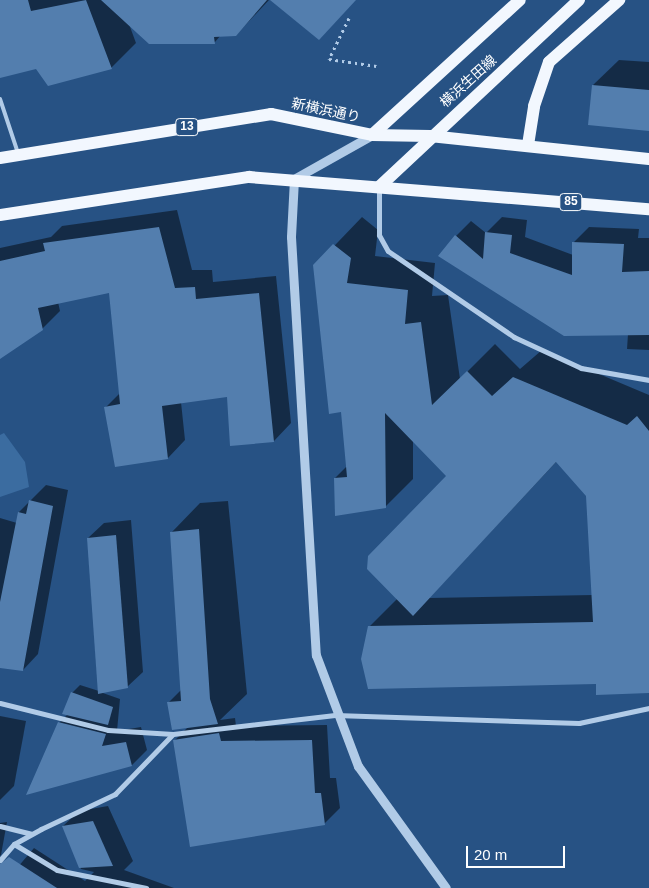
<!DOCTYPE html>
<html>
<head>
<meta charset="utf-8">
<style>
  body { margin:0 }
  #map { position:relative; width:649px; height:888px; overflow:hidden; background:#275284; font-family:Helvetica,"Noto Sans JP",sans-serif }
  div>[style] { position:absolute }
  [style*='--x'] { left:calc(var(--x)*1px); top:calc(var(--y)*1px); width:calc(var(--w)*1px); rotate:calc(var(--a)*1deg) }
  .green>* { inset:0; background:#3b6ca0 }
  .shadow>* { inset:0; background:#0007 }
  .building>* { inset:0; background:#537eae }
  .path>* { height:3px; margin-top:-1.5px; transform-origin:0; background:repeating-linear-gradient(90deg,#b1cbe7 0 2.5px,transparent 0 6.5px) }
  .service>* { height:4px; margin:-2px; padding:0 2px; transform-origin:2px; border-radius:2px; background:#b1cbe7 }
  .minor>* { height:5px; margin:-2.5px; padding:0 2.5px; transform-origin:2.5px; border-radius:2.5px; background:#b1cbe7 }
  .tertiary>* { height:9px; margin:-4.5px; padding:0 4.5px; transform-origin:4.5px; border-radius:4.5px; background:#b1cbe7 }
  .primary>* { height:12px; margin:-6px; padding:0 6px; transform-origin:6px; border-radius:6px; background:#f2f7fe }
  span { translate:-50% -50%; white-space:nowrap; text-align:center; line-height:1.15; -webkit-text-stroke:4px #275284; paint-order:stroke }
  .shield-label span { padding:1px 4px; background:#275284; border:1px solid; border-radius:4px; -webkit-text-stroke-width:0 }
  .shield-label { font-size:12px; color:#fff; font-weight:700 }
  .street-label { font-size:14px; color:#fff }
  .scale { position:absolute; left:466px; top:846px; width:99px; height:22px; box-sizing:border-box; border:2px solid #fff; border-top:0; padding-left:6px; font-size:15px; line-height:18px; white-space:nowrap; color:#fff; -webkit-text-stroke:4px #275284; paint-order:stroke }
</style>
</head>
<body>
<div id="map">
  <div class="green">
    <i style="clip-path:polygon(4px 433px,25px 462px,29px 487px,0 497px,0 435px)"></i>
  </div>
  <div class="shadow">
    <i style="clip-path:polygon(0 0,269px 0,236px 35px,221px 35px,215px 42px,129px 24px,136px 43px,111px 68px,37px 68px,0 74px)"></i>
    <i style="clip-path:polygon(619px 60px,649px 62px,649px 130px,593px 85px)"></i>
    <i style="clip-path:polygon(177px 210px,192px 270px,212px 270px,213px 282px,276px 276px,291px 423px,274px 441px,228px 395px,181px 402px,185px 440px,168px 458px,106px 407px,120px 393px,110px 291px,58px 302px,60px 311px,42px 329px,0 357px,0 248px,51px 237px,62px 226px)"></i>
    <i style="clip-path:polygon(evenodd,362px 217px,378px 230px,375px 256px,435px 263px,432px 296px,448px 295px,460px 379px,495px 344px,520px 369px,542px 350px,649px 395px,649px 691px,597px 683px,370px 626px,398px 598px,448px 476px,413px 440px,413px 479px,385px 507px,335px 478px,347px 466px,342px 410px,315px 266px,362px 217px,557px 461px,588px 495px,593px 595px,429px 598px,557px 461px)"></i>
    <i style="clip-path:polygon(502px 217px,527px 220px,525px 237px,573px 255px,574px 242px,589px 227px,639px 229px,638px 238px,649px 238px,649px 350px,627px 349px,628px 334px,564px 335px,456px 236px,471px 221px,486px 233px)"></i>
    <i style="clip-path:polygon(46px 485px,68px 490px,38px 654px,23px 670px,0 666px,0 518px,17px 523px,19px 512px)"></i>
    <i style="clip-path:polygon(228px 501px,247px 694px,220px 720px,235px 718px,236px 726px,327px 725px,330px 778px,336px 778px,340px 808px,324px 824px,175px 740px,189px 726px,169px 702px,182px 689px,171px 533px,200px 503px)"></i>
    <i style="clip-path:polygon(131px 520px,143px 672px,127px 687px,100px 692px,120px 699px,117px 731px,141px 727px,147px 750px,132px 765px,28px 793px,59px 723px,68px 714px,72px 693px,80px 685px,99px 691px,88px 538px,104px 523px)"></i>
    <i style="clip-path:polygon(0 716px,26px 721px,14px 786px,0 800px)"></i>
    <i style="clip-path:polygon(108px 806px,133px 861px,124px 870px,174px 888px,0 888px,34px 848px,85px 881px,94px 872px,81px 869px,63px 826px,79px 811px)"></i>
    <i style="clip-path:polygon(7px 822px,1px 855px,0 856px,0 823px)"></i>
  </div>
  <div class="building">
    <i style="clip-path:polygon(0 0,28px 0,31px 11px,86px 0,112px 69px,48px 86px,36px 69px,0 78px)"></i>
    <i style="clip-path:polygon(101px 0,267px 0,236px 36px,214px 37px,215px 44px,149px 44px)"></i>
    <i style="clip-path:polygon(270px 0,356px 0,319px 40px)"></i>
    <i style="clip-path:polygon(592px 85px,649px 90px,649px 131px,588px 125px)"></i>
    <i style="clip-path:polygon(159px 227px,175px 288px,195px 287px,196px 299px,259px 293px,274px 442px,230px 446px,227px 397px,162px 406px,168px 459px,115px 467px,104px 407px,120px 404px,109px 293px,38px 308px,43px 330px,0 359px,0 261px,45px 251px,43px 243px)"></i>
    <i style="clip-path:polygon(485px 232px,512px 235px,510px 253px,572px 275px,572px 242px,624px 244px,622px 272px,649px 271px,649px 335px,564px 336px,438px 256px,455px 235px,483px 259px)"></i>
    <i style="clip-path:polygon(333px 244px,351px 258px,347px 283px,408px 290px,405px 324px,421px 322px,432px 405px,467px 371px,492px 396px,513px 377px,627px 425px,637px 416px,649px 431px,649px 693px,596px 695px,596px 684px,368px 689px,361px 659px,368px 626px,593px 622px,586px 496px,556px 462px,413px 616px,367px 569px,368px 556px,446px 476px,385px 413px,386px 508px,335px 516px,334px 478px,347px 477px,341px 412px,329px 414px,313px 265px)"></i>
    <i style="clip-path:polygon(29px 500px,53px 506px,23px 671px,0 668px,0 602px,18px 512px,26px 514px)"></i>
    <i style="clip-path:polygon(199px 529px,210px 699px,218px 724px,172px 730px,167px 702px,181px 701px,170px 532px)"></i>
    <i style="clip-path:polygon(116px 535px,128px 688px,98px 694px,87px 538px)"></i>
    <i style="clip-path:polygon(71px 692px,113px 707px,108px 725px,62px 714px)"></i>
    <i style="clip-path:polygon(58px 722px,106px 734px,102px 746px,126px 742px,132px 766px,26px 795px)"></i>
    <i style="clip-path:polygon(219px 733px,221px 741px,312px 740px,315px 793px,321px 793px,325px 825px,190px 847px,173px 740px)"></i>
    <i style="clip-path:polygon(93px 821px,113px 866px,79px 868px,62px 826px)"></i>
    <i style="clip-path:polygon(9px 857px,57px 888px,0 888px,0 864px)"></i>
  </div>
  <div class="path">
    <i style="--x:349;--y:18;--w:46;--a:116"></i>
    <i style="--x:329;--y:59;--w:48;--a:8.5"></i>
  </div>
  <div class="service">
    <i style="--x:0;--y:99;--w:57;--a:71.6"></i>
  </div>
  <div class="minor">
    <i style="--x:379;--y:187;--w:48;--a:90"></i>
    <i style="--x:379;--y:235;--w:18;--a:61"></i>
    <i style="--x:388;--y:251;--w:153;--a:34.3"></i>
    <i style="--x:514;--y:337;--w:74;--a:24.8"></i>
    <i style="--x:581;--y:368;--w:69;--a:10"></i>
    <i style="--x:0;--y:703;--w:111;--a:14"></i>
    <i style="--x:108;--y:730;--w:65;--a:3.5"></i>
    <i style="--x:0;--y:826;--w:32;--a:14"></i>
    <i style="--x:14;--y:844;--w:50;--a:31.2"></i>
    <i style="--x:57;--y:870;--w:91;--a:11.4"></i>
    <i style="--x:0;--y:860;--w:21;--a:-49"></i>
    <i style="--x:14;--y:844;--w:31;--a:-29"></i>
    <i style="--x:41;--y:829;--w:82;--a:-25.3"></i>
    <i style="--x:115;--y:794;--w:83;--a:-46"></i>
    <i style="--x:173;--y:734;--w:163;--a:-6.7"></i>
    <i style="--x:335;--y:715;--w:244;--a:1.9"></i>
    <i style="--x:579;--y:723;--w:72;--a:-12.1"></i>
  </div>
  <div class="tertiary">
    <i style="--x:372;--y:135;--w:90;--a:150.6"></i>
    <i style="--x:294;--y:179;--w:58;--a:93"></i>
    <i style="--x:291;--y:237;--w:419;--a:86.6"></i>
    <i style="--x:316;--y:655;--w:119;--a:69.3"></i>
    <i style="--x:358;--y:766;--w:150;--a:54.2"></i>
  </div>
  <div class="primary">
    <i style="--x:372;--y:135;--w:200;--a:-42.4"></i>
    <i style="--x:528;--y:145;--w:39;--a:-81"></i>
    <i style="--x:534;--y:106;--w:46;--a:-71.2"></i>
    <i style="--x:549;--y:62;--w:94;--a:-41.5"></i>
    <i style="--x:0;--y:158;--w:275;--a:-9.2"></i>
    <i style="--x:271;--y:114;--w:103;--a:11.7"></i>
    <i style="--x:372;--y:135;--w:58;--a:1"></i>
    <i style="--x:430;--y:136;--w:220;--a:6"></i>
    <i style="--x:379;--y:187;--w:274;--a:-43.1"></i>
    <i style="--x:0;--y:215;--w:252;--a:-8.7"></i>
    <i style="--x:249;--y:177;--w:401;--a:4.6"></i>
  </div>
  <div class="shield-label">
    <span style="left:187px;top:127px">13</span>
    <span style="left:571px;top:202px">85</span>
  </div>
  <div class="street-label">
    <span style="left:468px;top:81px;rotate:-42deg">横浜生田線</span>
    <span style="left:326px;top:110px;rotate:12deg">新横浜通り</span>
  </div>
  <div class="scale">20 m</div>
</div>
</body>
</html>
